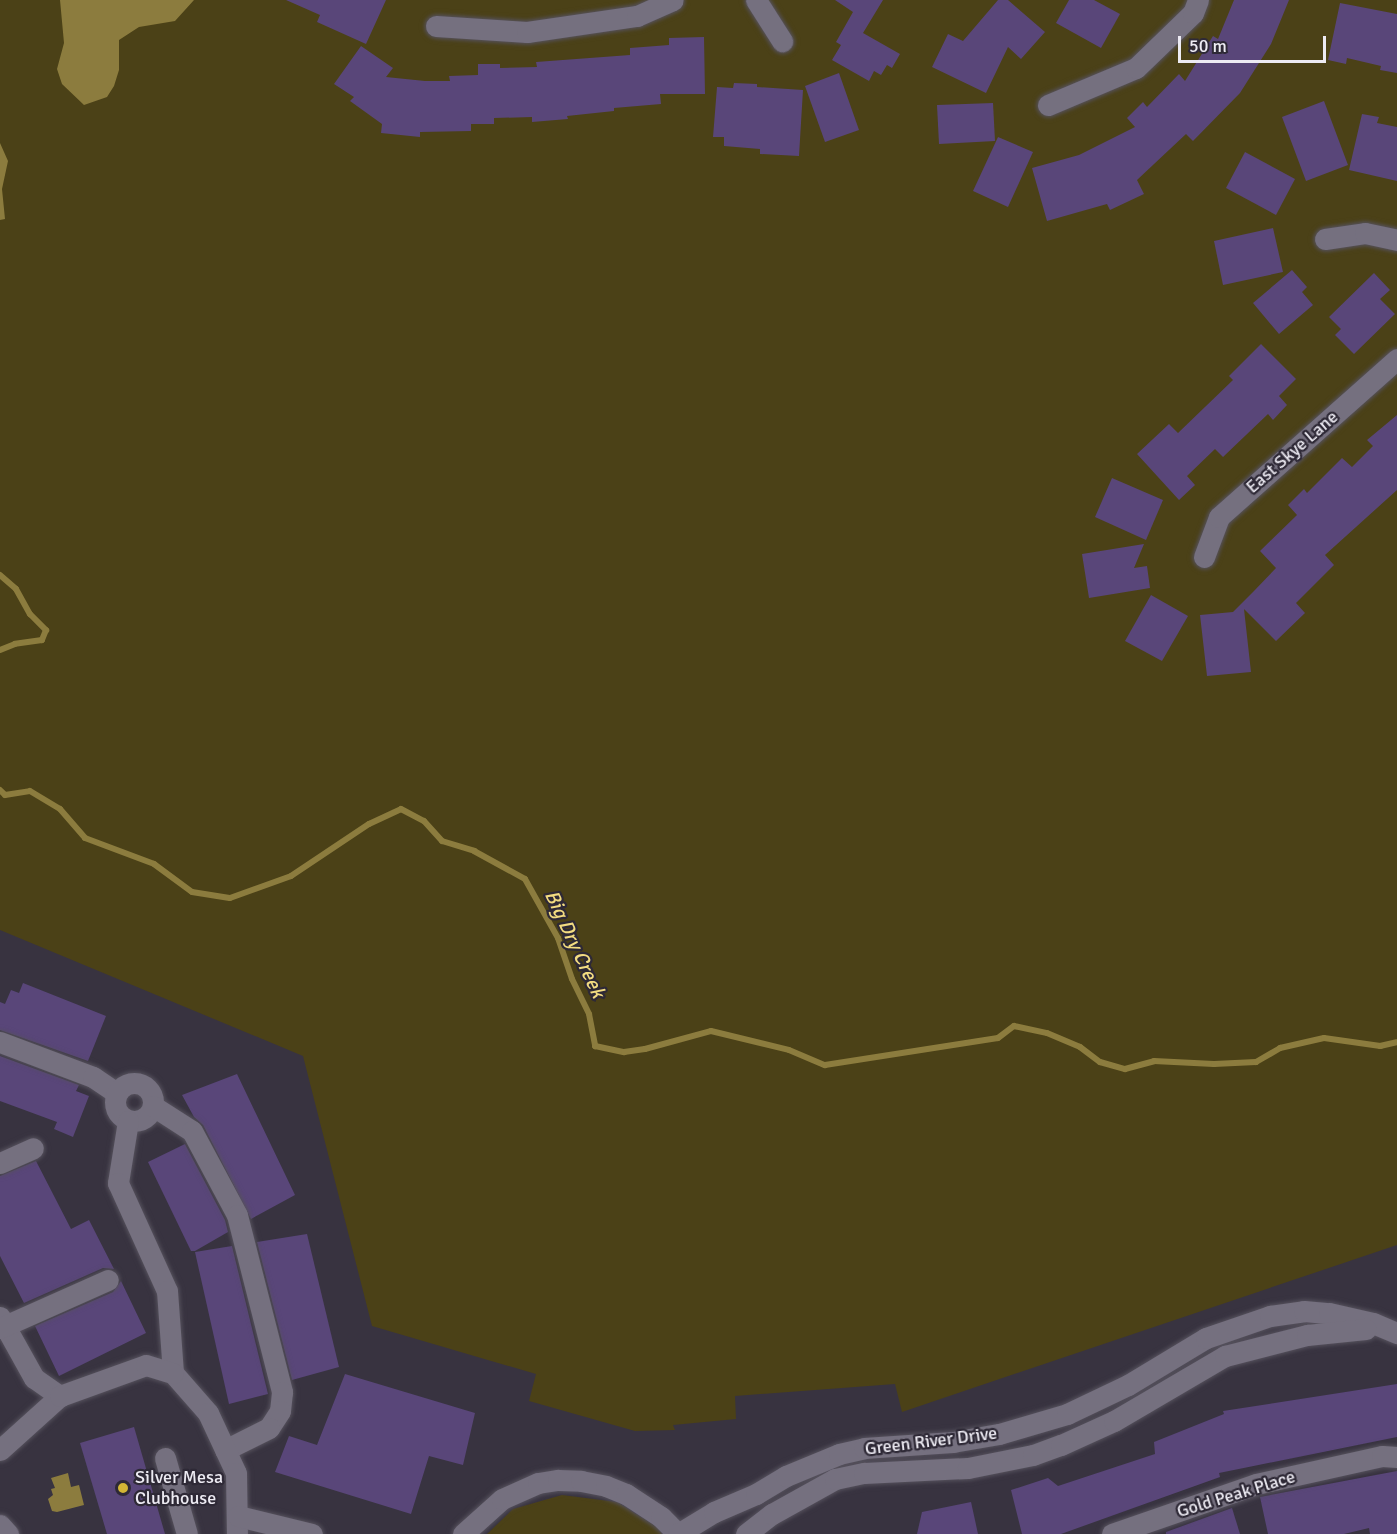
<!DOCTYPE html>
<html>
<head>
<meta charset="utf-8">
<style>
  body { margin:0 }
  #map { position:relative; width:1397px; height:1534px; overflow:hidden; background:#383340; font-family:Signika,sans-serif }
  div>[style] { position:absolute }
  [style*='--x'] { left:calc(var(--x)*1px); top:calc(var(--y)*1px); width:calc(var(--w)*1px); rotate:calc(var(--a)*1deg) }
  .green>* { inset:0; background:#4b4117 }
  .water>* { inset:0; background:#8c7c3e }
  .stream>* { height:6px; margin:-3px; padding:0 3px; transform-origin:3px; border-radius:3px; background:#8c7c3e }
  .building>* { inset:0; background:#594679 }
  .roads { filter:drop-shadow(0 0 2px #55515c) drop-shadow(0 0 2px #55515c) }
  .minor>* { height:21px; margin:-10.5px; padding:0 10.5px; transform-origin:10.5px; border-radius:10.5px; background:#75707f }
  .minor>.ring { margin:-10.5px; padding:0; box-sizing:content-box; background:none; border:21px solid #75707f; border-radius:50% }
  .dots>* { width:16px; height:16px; translate:-50% -50%; box-sizing:border-box; border:3px solid #2e2936; border-radius:50% }
  span { translate:-50% -50%; white-space:nowrap; text-align:center; line-height:1.15; -webkit-text-stroke:4.5px #2e2936; paint-order:stroke }
  .street-label { font-size:18px; color:#edebf3 }
  .poi-label { font-size:18px; color:#edebf3 }
  .left { translate:0 -50%; text-align:left }
  .water-label { font-size:20px; color:#f3dc81; font-style:italic }
  .scale { position:absolute; left:1178px; top:36px; width:148px; height:27px; box-sizing:border-box; border:3px solid #edebf3; border-top:0; padding-left:8px; font-size:18px; line-height:21px; white-space:nowrap; color:#edebf3; -webkit-text-stroke:4px #2e2936; paint-order:stroke }
</style>
</head>
<body>
<div id="map">
  <div class="green">
    <i style="clip-path:polygon(0 0,1397px 0,1397px 1245px,902px 1412px,895px 1384px,735px 1396px,736px 1419px,673px 1425px,675px 1430px,635px 1431px,529px 1401px,536px 1374px,372px 1326px,303px 1056px,0 930px)"></i>
    <i style="clip-path:polygon(562px 1495px,617px 1502px,657px 1527px,662px 1534px,487px 1534px,513px 1509px)"></i>
  </div>
  <div class="water">
    <i style="clip-path:polygon(60px 0,194px 0,175px 21px,139px 27px,119px 40px,119px 70px,114px 86px,107px 97px,84px 105px,62px 84px,57px 69px,64px 43px)"></i>
    <i style="clip-path:polygon(0 143px,8px 161px,2px 189px,5px 219px,0 220px)"></i>
    <i style="clip-path:polygon(68px 1473px,71px 1487px,79px 1485px,84px 1505px,57px 1512px,52px 1511px,48px 1499px,53px 1495px,51px 1489px,55px 1488px,51px 1478px)"></i>
  </div>
  <div class="stream">
    <i style="--x:0;--y:575;--w:21;--a:41"></i>
    <i style="--x:16;--y:589;--w:29;--a:61"></i>
    <i style="--x:30;--y:614;--w:23;--a:45"></i>
    <i style="--x:46;--y:630;--w:11;--a:112"></i>
    <i style="--x:42;--y:640;--w:27;--a:172"></i>
    <i style="--x:15;--y:644;--w:16;--a:158"></i>
    <i style="--x:0;--y:790;--w:7;--a:45"></i>
    <i style="--x:5;--y:795;--w:25;--a:-9"></i>
    <i style="--x:30;--y:791;--w:35;--a:31"></i>
    <i style="--x:60;--y:809;--w:38;--a:49"></i>
    <i style="--x:85;--y:838;--w:74;--a:20.6"></i>
    <i style="--x:154;--y:864;--w:47;--a:36.4"></i>
    <i style="--x:192;--y:892;--w:38;--a:9"></i>
    <i style="--x:230;--y:898;--w:65;--a:-19.8"></i>
    <i style="--x:291;--y:876;--w:94;--a:-33.7"></i>
    <i style="--x:369;--y:824;--w:35;--a:-25"></i>
    <i style="--x:401;--y:809;--w:26;--a:28"></i>
    <i style="--x:424;--y:821;--w:27;--a:48"></i>
    <i style="--x:442;--y:841;--w:34;--a:17"></i>
    <i style="--x:474;--y:851;--w:58;--a:28.8"></i>
    <i style="--x:525;--y:879;--w:68;--a:60.8"></i>
    <i style="--x:558;--y:938;--w:43;--a:71.1"></i>
    <i style="--x:572;--y:979;--w:39;--a:64"></i>
    <i style="--x:589;--y:1014;--w:33;--a:79"></i>
    <i style="--x:595;--y:1046;--w:30;--a:12"></i>
    <i style="--x:624;--y:1052;--w:21;--a:-8"></i>
    <i style="--x:645;--y:1049;--w:68;--a:-15.3"></i>
    <i style="--x:711;--y:1031;--w:80;--a:13.7"></i>
    <i style="--x:789;--y:1050;--w:39;--a:23"></i>
    <i style="--x:825;--y:1065;--w:175;--a:-8.9"></i>
    <i style="--x:998;--y:1038;--w:20;--a:-37"></i>
    <i style="--x:1014;--y:1026;--w:34;--a:12"></i>
    <i style="--x:1047;--y:1033;--w:36;--a:23"></i>
    <i style="--x:1080;--y:1047;--w:25;--a:37"></i>
    <i style="--x:1100;--y:1062;--w:26;--a:16"></i>
    <i style="--x:1125;--y:1069;--w:30;--a:-15"></i>
    <i style="--x:1154;--y:1061;--w:60;--a:2.9"></i>
    <i style="--x:1214;--y:1064;--w:42;--a:-2.7"></i>
    <i style="--x:1256;--y:1062;--w:28;--a:-30"></i>
    <i style="--x:1280;--y:1048;--w:45;--a:-12.8"></i>
    <i style="--x:1324;--y:1038;--w:57;--a:8.1"></i>
    <i style="--x:1380;--y:1046;--w:17;--a:-13"></i>
  </div>
  <div class="building">
    <i style="clip-path:polygon(286px 0,386px 0,366px 44px,317px 22px,320px 15px)"></i>
    <i style="clip-path:polygon(835px 0,883px 0,863px 33px,900px 54px,892px 68px,887px 65px,881px 75px,874px 71px,869px 81px,832px 60px,841px 45px,836px 42px,853px 12px)"></i>
    <i style="clip-path:polygon(998px 0,1008px 0,1045px 32px,1021px 59px,1008px 47px,986px 93px,932px 67px,948px 34px,963px 41px)"></i>
    <i style="clip-path:polygon(1069px 0,1094px 0,1120px 14px,1101px 48px,1056px 23px)"></i>
    <i style="clip-path:polygon(1234px 0,1289px 0,1271px 44px,1240px 93px,1193px 141px,1186px 134px,1137px 180px,1144px 194px,1110px 210px,1107px 204px,1047px 221px,1032px 168px,1079px 155px,1135px 127px,1127px 118px,1143px 102px,1147px 107px,1179px 74px,1185px 81px,1213px 36px,1218px 39px)"></i>
    <i style="clip-path:polygon(1340px 3px,1397px 14px,1397px 73px,1380px 70px,1381px 66px,1347px 58px,1346px 64px,1328px 60px)"></i>
    <i style="clip-path:polygon(704px 37px,705px 94px,660px 94px,661px 104px,614px 108px,614px 111px,567px 116px,568px 119px,532px 122px,532px 117px,494px 118px,494px 124px,471px 124px,471px 131px,420px 132px,420px 137px,381px 133px,382px 124px,350px 101px,354px 97px,334px 84px,361px 46px,393px 68px,386px 77px,425px 81px,450px 81px,449px 76px,478px 75px,478px 64px,500px 64px,500px 68px,537px 67px,536px 62px,630px 55px,630px 48px,669px 45px,669px 38px)"></i>
    <i style="clip-path:polygon(839px 73px,859px 130px,825px 142px,805px 86px)"></i>
    <i style="clip-path:polygon(734px 83px,757px 84px,757px 87px,803px 90px,799px 156px,760px 154px,760px 149px,724px 146px,724px 137px,713px 137px,717px 87px,733px 88px)"></i>
    <i style="clip-path:polygon(1324px 101px,1348px 165px,1306px 181px,1282px 117px)"></i>
    <i style="clip-path:polygon(993px 103px,995px 141px,939px 144px,937px 105px)"></i>
    <i style="clip-path:polygon(1362px 114px,1379px 117px,1377px 123px,1397px 127px,1397px 181px,1349px 170px)"></i>
    <i style="clip-path:polygon(998px 137px,1033px 152px,1008px 207px,973px 191px)"></i>
    <i style="clip-path:polygon(1245px 152px,1295px 179px,1276px 215px,1226px 188px)"></i>
    <i style="clip-path:polygon(1273px 228px,1283px 272px,1223px 285px,1214px 241px)"></i>
    <i style="clip-path:polygon(1292px 270px,1307px 287px,1302px 292px,1313px 305px,1279px 334px,1253px 303px)"></i>
    <i style="clip-path:polygon(1374px 273px,1390px 290px,1380px 299px,1395px 314px,1354px 354px,1335px 335px,1341px 329px,1329px 317px)"></i>
    <i style="clip-path:polygon(1261px 344px,1296px 379px,1279px 396px,1287px 405px,1273px 420px,1268px 414px,1223px 457px,1215px 449px,1187px 476px,1195px 485px,1179px 500px,1137px 454px,1169px 424px,1178px 433px,1233px 380px,1229px 376px)"></i>
    <i style="clip-path:polygon(1397px 415px,1397px 490px,1325px 555px,1334px 565px,1296px 603px,1305px 613px,1276px 641px,1244px 609px,1251px 672px,1207px 676px,1200px 615px,1233px 612px,1253px 592px,1276px 568px,1260px 551px,1297px 515px,1288px 505px,1304px 489px,1307px 493px,1342px 458px,1352px 467px,1373px 446px,1367px 440px)"></i>
    <i style="clip-path:polygon(1112px 478px,1163px 500px,1146px 540px,1095px 517px)"></i>
    <i style="clip-path:polygon(1144px 544px,1134px 568px,1147px 566px,1150px 588px,1089px 598px,1082px 554px)"></i>
    <i style="clip-path:polygon(1151px 595px,1188px 616px,1162px 661px,1125px 641px)"></i>
    <i style="clip-path:polygon(23px 983px,106px 1016px,88px 1061px,0 1030px,0 1002px,5px 1004px,11px 990px,19px 993px)"></i>
    <i style="clip-path:polygon(0 1056px,79px 1085px,76px 1091px,89px 1096px,73px 1137px,54px 1129px,57px 1122px,0 1101px)"></i>
    <i style="clip-path:polygon(237px 1074px,295px 1195px,251px 1219px,203px 1125px,194px 1117px,182px 1095px)"></i>
    <i style="clip-path:polygon(185px 1144px,225px 1220px,228px 1232px,195px 1251px,191px 1251px,148px 1162px)"></i>
    <i style="clip-path:polygon(36px 1161px,71px 1229px,89px 1220px,114px 1269px,103px 1268px,24px 1303px,0 1256px,0 1176px)"></i>
    <i style="clip-path:polygon(307px 1234px,339px 1367px,292px 1380px,257px 1242px)"></i>
    <i style="clip-path:polygon(232px 1246px,268px 1394px,229px 1404px,195px 1252px)"></i>
    <i style="clip-path:polygon(121px 1281px,146px 1333px,59px 1376px,35px 1326px,113px 1292px)"></i>
    <i style="clip-path:polygon(345px 1374px,475px 1413px,463px 1465px,429px 1456px,411px 1514px,275px 1472px,289px 1436px,317px 1445px)"></i>
    <i style="clip-path:polygon(1397px 1384px,1397px 1437px,1219px 1473px,1220px 1477px,1061px 1534px,1022px 1534px,1011px 1490px,1048px 1478px,1058px 1486px,1155px 1454px,1154px 1442px,1224px 1414px,1223px 1411px)"></i>
    <i style="clip-path:polygon(134px 1427px,165px 1534px,107px 1534px,80px 1443px)"></i>
    <i style="clip-path:polygon(1397px 1471px,1397px 1534px,1370px 1534px,1369px 1528px,1344px 1534px,1268px 1534px,1260px 1497px)"></i>
    <i style="clip-path:polygon(971px 1502px,978px 1534px,917px 1534px,922px 1512px)"></i>
    <i style="clip-path:polygon(1232px 1508px,1240px 1534px,1166px 1534px,1166px 1532px)"></i>
  </div>
  <div class="roads">
    <div class="minor">
      <i style="--x:756;--y:0;--w:49;--a:57.6"></i>
      <i style="--x:436;--y:26;--w:91;--a:3.8"></i>
      <i style="--x:527;--y:32;--w:111;--a:-8.3"></i>
      <i style="--x:637;--y:16;--w:39;--a:-24"></i>
      <i style="--x:1048;--y:105;--w:95;--a:-22.8"></i>
      <i style="--x:1136;--y:68;--w:79;--a:-44"></i>
      <i style="--x:1193;--y:13;--w:14;--a:-69"></i>
      <i style="--x:1325;--y:239;--w:40;--a:-8.5"></i>
      <i style="--x:1365;--y:233;--w:33;--a:12"></i>
      <i style="--x:1204;--y:557;--w:43;--a:-69.4"></i>
      <i style="--x:1219;--y:517;--w:238;--a:-41.6"></i>
      <i style="--x:0;--y:1042;--w:99;--a:20.6"></i>
      <i style="--x:93;--y:1077;--w:29;--a:34"></i>
      <i class="ring" style="left:115px;top:1083px;width:17px;height:17px"></i>
      <i style="--x:153;--y:1106;--w:46;--a:32.7"></i>
      <i style="--x:192;--y:1131;--w:95;--a:61.8"></i>
      <i style="--x:237;--y:1215;--w:183;--a:75.7"></i>
      <i style="--x:282;--y:1392;--w:19;--a:96"></i>
      <i style="--x:280;--y:1411;--w:20;--a:123"></i>
      <i style="--x:269;--y:1428;--w:49;--a:153.4"></i>
      <i style="--x:128;--y:1121;--w:63;--a:99.2"></i>
      <i style="--x:118;--y:1183;--w:119;--a:65.6"></i>
      <i style="--x:167;--y:1291;--w:82;--a:85.8"></i>
      <i style="--x:173;--y:1373;--w:53;--a:48.8"></i>
      <i style="--x:208;--y:1413;--w:66;--a:65"></i>
      <i style="--x:236;--y:1473;--w:61;--a:89.1"></i>
      <i style="--x:0;--y:1163;--w:36;--a:-24"></i>
      <i style="--x:0;--y:1317;--w:70;--a:60.9"></i>
      <i style="--x:34;--y:1378;--w:32;--a:35"></i>
      <i style="--x:0;--y:1328;--w:118;--a:-24"></i>
      <i style="--x:0;--y:1450;--w:81;--a:-42"></i>
      <i style="--x:60;--y:1396;--w:91;--a:-19.8"></i>
      <i style="--x:146;--y:1365;--w:28;--a:17"></i>
      <i style="--x:165;--y:1458;--w:79;--a:73.9"></i>
      <i style="--x:238;--y:1516;--w:76;--a:13.7"></i>
      <i style="--x:0;--y:1525;--w:12;--a:48"></i>
      <i style="--x:463;--y:1534;--w:52;--a:-41.9"></i>
      <i style="--x:502;--y:1499;--w:39;--a:-24"></i>
      <i style="--x:538;--y:1483;--w:20;--a:-9"></i>
      <i style="--x:558;--y:1480;--w:23;--a:2"></i>
      <i style="--x:581;--y:1481;--w:25;--a:11"></i>
      <i style="--x:606;--y:1486;--w:22;--a:22"></i>
      <i style="--x:626;--y:1494;--w:42;--a:33.3"></i>
      <i style="--x:661;--y:1517;--w:24;--a:45"></i>
      <i style="--x:678;--y:1534;--w:42;--a:-31.4"></i>
      <i style="--x:714;--y:1512;--w:46;--a:-23.2"></i>
      <i style="--x:756;--y:1494;--w:35;--a:-31"></i>
      <i style="--x:786;--y:1476;--w:57;--a:-22.5"></i>
      <i style="--x:839;--y:1454;--w:26;--a:-13"></i>
      <i style="--x:864;--y:1448;--w:89;--a:-3.9"></i>
      <i style="--x:953;--y:1442;--w:47;--a:-9.9"></i>
      <i style="--x:999;--y:1434;--w:71;--a:-16.4"></i>
      <i style="--x:1067;--y:1414;--w:68;--a:-25.4"></i>
      <i style="--x:1128;--y:1385;--w:91;--a:-31.1"></i>
      <i style="--x:1206;--y:1338;--w:68;--a:-19"></i>
      <i style="--x:1270;--y:1316;--w:34;--a:-8"></i>
      <i style="--x:1304;--y:1311;--w:25;--a:5"></i>
      <i style="--x:1329;--y:1313;--w:45;--a:12.8"></i>
      <i style="--x:1373;--y:1323;--w:26;--a:23"></i>
      <i style="--x:746;--y:1534;--w:33;--a:-38"></i>
      <i style="--x:772;--y:1514;--w:72;--a:-29.1"></i>
      <i style="--x:835;--y:1479;--w:30;--a:-12"></i>
      <i style="--x:864;--y:1473;--w:104;--a:-2.8"></i>
      <i style="--x:968;--y:1468;--w:66;--a:-11.3"></i>
      <i style="--x:1033;--y:1455;--w:30;--a:-20"></i>
      <i style="--x:1061;--y:1445;--w:58;--a:-24.4"></i>
      <i style="--x:1114;--y:1421;--w:129;--a:-30.4"></i>
      <i style="--x:1225;--y:1356;--w:85;--a:-14.4"></i>
      <i style="--x:1307;--y:1335;--w:59;--a:-5.8"></i>
      <i style="--x:1112;--y:1534;--w:152;--a:-19.1"></i>
      <i style="--x:1256;--y:1484;--w:129;--a:-12.5"></i>
      <i style="--x:1382;--y:1456;--w:15;--a:4"></i>
    </div>
  </div>
  <div class="dots">
    <i style="left:123px;top:1488px;background:#d3b635"></i>
  </div>
  <div class="street-label">
    <span style="left:1292px;top:452px;rotate:-41deg">East Skye Lane</span>
    <span style="left:931px;top:1441px;rotate:-7deg">Green River Drive</span>
    <span style="left:1236px;top:1494px;rotate:-17deg">Gold Peak Place</span>
  </div>
  <div class="poi-label">
    <span class="left" style="left:135px;top:1488px">Silver Mesa<br>Clubhouse</span>
  </div>
  <div class="water-label">
    <span style="left:575px;top:944px;rotate:65deg">Big Dry Creek</span>
  </div>
  <div class="scale">50 m</div>
</div>
</body>
</html>
